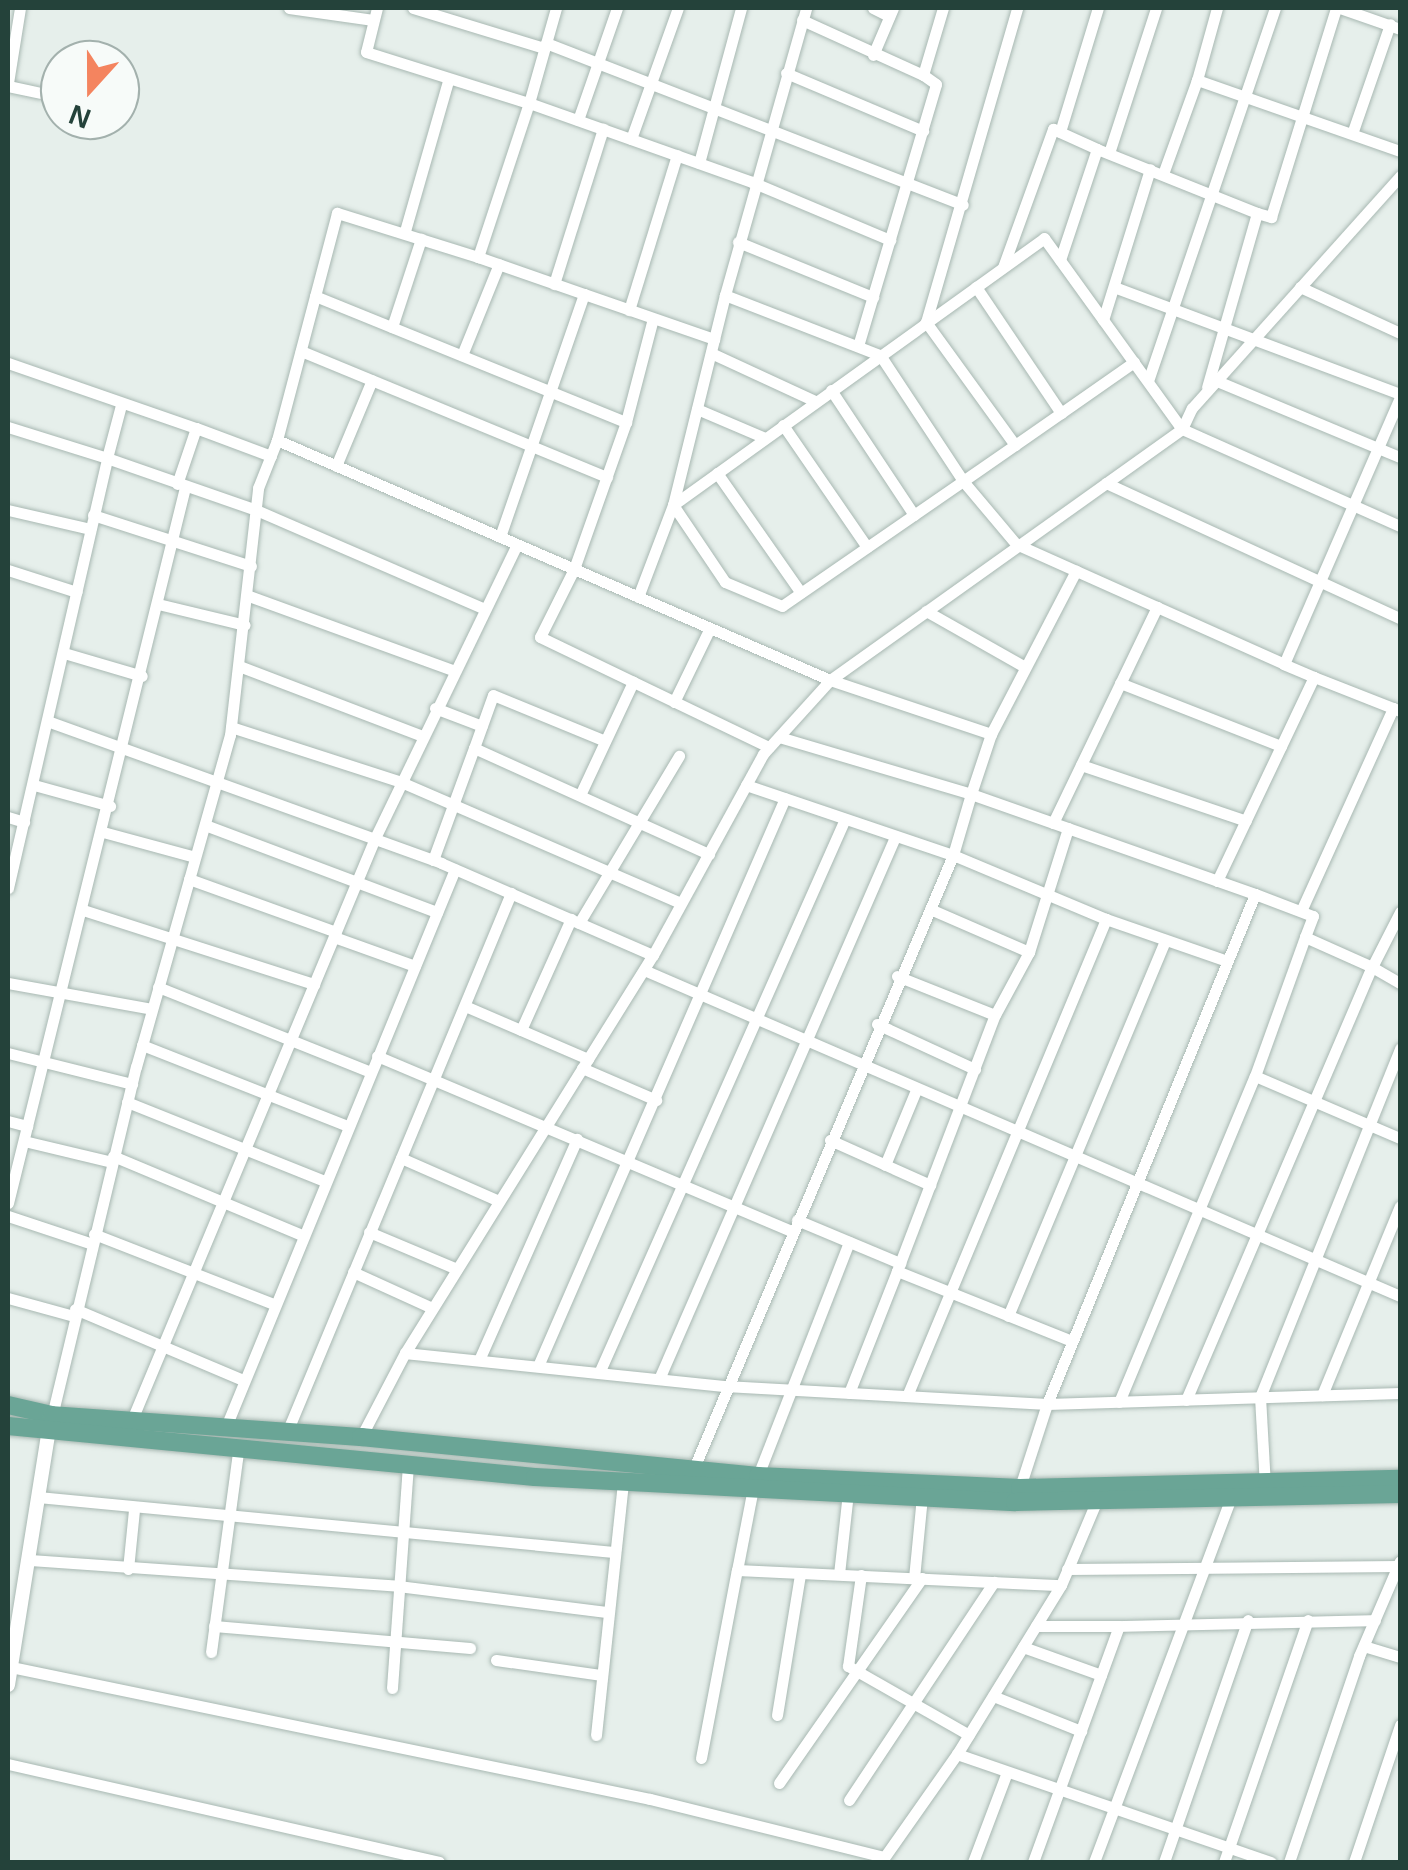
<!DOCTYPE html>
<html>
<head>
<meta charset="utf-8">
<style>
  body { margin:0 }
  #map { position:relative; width:1408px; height:1870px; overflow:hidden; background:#e6efeb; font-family:Helvetica,sans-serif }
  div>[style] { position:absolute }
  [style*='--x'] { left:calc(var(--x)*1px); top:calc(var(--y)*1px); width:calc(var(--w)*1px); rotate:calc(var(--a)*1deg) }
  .roads { filter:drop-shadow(0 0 2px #a8b8b2) drop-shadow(0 0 2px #a8b8b2) }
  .minor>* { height:11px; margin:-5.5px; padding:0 5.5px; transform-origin:5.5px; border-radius:5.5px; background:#fff }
  .tertiary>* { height:14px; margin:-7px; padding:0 7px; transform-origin:7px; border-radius:7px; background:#fff }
  .primary>* { height:18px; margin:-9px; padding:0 9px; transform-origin:9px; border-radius:9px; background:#6aa596 }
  span { translate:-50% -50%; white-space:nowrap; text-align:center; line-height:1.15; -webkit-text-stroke:9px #f7fbf9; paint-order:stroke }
  .frame { position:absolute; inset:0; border:10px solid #24423a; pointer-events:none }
  .north { position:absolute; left:40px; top:40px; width:100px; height:100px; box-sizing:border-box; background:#f7fbf9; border:2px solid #a3b1ad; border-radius:50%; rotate:201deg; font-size:28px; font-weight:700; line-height:40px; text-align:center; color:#24423a }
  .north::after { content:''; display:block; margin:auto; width:35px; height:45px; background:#f4845f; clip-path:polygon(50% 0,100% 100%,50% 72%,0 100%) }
</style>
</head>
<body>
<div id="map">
  <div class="roads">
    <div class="minor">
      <i style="--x:289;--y:8;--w:85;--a:8.1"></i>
      <i style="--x:377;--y:8;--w:45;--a:104"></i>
      <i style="--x:366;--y:52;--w:171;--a:17.4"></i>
      <i style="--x:529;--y:103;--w:99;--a:-74.1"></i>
      <i style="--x:413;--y:8;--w:137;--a:17"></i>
      <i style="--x:873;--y:8;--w:18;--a:27"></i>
      <i style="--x:1217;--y:8;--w:75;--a:105.5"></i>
      <i style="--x:1197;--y:80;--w:215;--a:19.3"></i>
      <i style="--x:1340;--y:8;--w:64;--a:19.3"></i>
      <i style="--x:802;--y:20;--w:133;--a:24.4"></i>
      <i style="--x:546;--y:43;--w:447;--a:21.2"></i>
      <i style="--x:873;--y:55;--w:51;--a:-66.9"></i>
      <i style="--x:786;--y:73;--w:149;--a:22.9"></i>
      <i style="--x:8;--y:83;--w:76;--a:-80.9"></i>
      <i style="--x:8;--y:86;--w:33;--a:12"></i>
      <i style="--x:578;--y:120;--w:119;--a:-70.8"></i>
      <i style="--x:1353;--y:131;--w:113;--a:-70.9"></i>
      <i style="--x:1060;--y:132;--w:130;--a:-73"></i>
      <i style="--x:631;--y:139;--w:139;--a:-70.3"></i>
      <i style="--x:1109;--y:153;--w:152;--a:-72"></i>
      <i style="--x:699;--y:163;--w:161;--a:-74.8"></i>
      <i style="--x:1163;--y:174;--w:100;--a:-70.1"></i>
      <i style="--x:1257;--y:213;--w:15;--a:16"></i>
      <i style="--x:1271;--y:217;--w:219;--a:-72.7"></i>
      <i style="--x:405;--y:231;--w:156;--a:-74"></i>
      <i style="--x:738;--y:242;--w:146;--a:22.2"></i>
      <i style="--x:478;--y:257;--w:112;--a:19.2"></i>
      <i style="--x:584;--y:294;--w:257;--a:109.1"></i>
      <i style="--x:1060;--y:260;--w:117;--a:-71.6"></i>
      <i style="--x:1097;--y:149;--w:172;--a:21.8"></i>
      <i style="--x:1257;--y:213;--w:181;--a:106"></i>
      <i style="--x:1003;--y:267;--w:147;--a:-70.1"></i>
      <i style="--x:1053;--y:129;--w:48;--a:24.4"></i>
      <i style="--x:554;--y:284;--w:163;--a:-72.5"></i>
      <i style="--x:976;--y:287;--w:152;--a:56"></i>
      <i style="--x:1114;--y:287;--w:305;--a:20.5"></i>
      <i style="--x:1300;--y:287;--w:110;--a:24.7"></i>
      <i style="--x:584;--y:294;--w:138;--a:19.1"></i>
      <i style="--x:725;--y:295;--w:298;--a:-74.2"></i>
      <i style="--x:315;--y:296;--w:336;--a:22.1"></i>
      <i style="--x:626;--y:422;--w:156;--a:109.5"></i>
      <i style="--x:574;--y:569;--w:76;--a:116.6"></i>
      <i style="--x:540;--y:637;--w:254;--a:25.7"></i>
      <i style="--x:629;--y:310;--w:162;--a:-72.8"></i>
      <i style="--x:1103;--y:320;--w:158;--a:-72.7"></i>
      <i style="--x:392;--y:327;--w:93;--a:-71.8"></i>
      <i style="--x:858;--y:346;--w:273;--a:-73.4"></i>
      <i style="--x:936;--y:84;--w:16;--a:-145"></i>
      <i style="--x:923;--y:75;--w:70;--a:-73.4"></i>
      <i style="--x:301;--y:351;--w:331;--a:22.4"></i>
      <i style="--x:711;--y:353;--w:115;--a:24.8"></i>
      <i style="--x:462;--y:355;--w:98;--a:-67.9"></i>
      <i style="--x:1134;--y:362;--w:89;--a:145.1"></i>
      <i style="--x:1061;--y:413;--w:56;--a:145.2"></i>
      <i style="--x:1015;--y:445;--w:63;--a:145.3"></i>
      <i style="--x:963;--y:481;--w:220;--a:145.4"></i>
      <i style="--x:782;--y:606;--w:62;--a:-157.2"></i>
      <i style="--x:725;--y:582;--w:93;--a:-124"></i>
      <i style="--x:673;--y:505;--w:216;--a:-76.1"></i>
      <i style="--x:725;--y:295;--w:166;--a:21.2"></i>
      <i style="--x:880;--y:355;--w:151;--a:56.6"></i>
      <i style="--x:963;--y:481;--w:82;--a:49.9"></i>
      <i style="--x:1016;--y:544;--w:294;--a:24.1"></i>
      <i style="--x:8;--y:363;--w:199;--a:19.1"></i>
      <i style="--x:196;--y:428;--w:59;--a:108.7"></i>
      <i style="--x:1148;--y:381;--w:394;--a:-71.2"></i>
      <i style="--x:1217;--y:381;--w:198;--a:22.6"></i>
      <i style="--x:831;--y:390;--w:150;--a:56.4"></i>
      <i style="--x:697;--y:409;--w:74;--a:23.1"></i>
      <i style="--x:626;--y:422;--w:107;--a:-75.4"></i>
      <i style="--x:783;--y:425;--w:148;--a:55.5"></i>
      <i style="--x:8;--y:427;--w:104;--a:17.4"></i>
      <i style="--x:107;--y:458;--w:55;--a:-75.2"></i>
      <i style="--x:196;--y:428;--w:80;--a:20.5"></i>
      <i style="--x:277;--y:440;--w:235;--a:-75.2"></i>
      <i style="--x:337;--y:213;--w:148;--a:17.3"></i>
      <i style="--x:478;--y:257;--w:162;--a:-71.7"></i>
      <i style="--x:529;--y:103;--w:237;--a:19.5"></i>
      <i style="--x:752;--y:182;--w:150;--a:22.8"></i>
      <i style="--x:1015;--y:445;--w:152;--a:-125.9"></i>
      <i style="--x:926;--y:322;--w:327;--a:-73.8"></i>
      <i style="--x:336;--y:466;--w:93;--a:-67.3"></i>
      <i style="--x:717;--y:473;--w:146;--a:55"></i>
      <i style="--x:1106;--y:483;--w:324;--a:24.7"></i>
      <i style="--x:8;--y:510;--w:84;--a:13"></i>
      <i style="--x:93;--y:515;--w:166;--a:17.9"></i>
      <i style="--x:8;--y:570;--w:72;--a:17.7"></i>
      <i style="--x:249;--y:596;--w:216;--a:20"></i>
      <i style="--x:638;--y:597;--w:98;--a:-69.2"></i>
      <i style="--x:673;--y:505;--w:457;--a:-35.7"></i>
      <i style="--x:1044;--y:238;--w:236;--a:54.2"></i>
      <i style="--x:1182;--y:429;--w:23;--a:-65"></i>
      <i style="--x:1192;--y:408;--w:312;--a:-48.1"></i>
      <i style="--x:158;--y:604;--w:89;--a:13.6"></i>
      <i style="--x:926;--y:611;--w:114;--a:29.5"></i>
      <i style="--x:64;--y:653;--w:81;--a:16.4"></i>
      <i style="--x:239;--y:666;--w:196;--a:20.9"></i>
      <i style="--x:1314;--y:677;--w:85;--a:21.4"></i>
      <i style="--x:1120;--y:683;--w:173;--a:21.4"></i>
      <i style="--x:674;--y:702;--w:82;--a:-64.1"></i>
      <i style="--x:435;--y:708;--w:50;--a:21"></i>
      <i style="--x:50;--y:722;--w:416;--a:19.8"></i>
      <i style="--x:441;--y:863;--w:231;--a:23.5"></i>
      <i style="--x:231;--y:727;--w:179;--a:17.9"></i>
      <i style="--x:401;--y:782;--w:305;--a:23.4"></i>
      <i style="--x:779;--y:737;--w:200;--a:16.5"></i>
      <i style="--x:971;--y:794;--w:63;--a:-71.6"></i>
      <i style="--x:991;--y:734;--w:184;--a:-62.5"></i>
      <i style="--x:474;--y:748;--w:56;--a:-70.3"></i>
      <i style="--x:493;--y:695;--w:121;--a:22.3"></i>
      <i style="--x:1081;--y:765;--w:174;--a:18.7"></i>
      <i style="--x:34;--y:785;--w:79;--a:15.4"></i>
      <i style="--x:746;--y:785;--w:219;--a:18.7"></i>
      <i style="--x:953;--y:855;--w:166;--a:22.7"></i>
      <i style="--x:581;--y:793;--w:123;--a:-64.9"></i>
      <i style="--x:8;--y:817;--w:17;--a:17"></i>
      <i style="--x:1053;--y:823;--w:240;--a:-64.3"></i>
      <i style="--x:205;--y:825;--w:248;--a:20.6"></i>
      <i style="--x:103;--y:832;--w:95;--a:15.2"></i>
      <i style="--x:433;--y:860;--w:119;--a:-69.9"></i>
      <i style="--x:474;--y:748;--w:258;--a:24.3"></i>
      <i style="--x:189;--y:879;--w:156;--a:19.8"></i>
      <i style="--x:1217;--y:881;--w:226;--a:-64.6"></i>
      <i style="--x:1314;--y:677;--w:33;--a:-157"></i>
      <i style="--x:1284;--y:664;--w:291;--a:-66.5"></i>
      <i style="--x:8;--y:888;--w:441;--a:-77"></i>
      <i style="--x:107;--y:458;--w:158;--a:19.2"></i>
      <i style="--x:256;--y:510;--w:247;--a:23.4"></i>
      <i style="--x:1255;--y:894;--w:62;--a:20.8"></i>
      <i style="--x:1313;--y:916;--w:22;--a:111"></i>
      <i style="--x:1305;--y:937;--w:73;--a:24.1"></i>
      <i style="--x:1372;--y:967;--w:62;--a:-63"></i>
      <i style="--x:930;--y:909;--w:108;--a:23.5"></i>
      <i style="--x:83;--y:910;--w:243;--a:17.8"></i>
      <i style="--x:1301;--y:911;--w:223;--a:-65.6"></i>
      <i style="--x:1393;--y:708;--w:8;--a:23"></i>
      <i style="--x:579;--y:923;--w:195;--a:-59.1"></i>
      <i style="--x:334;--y:937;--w:86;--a:19.7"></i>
      <i style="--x:1305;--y:937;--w:148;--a:109.8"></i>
      <i style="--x:1255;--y:1076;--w:158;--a:23.2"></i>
      <i style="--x:644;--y:970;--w:823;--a:23.33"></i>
      <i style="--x:897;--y:976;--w:105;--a:21.7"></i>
      <i style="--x:8;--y:983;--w:146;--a:10.2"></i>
      <i style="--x:158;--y:987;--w:228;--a:21.8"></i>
      <i style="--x:465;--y:1006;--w:134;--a:23.3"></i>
      <i style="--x:877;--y:1024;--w:108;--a:24.7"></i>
      <i style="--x:521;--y:1030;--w:122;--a:-65.8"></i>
      <i style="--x:142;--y:1045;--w:221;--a:21.5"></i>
      <i style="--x:8;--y:1053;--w:128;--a:14"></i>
      <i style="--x:377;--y:1056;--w:450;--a:22.9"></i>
      <i style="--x:582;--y:1068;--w:81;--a:23.4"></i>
      <i style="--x:127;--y:1102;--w:213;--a:21.8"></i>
      <i style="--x:8;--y:1121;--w:20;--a:15"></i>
      <i style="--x:830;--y:1140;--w:110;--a:24.2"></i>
      <i style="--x:24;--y:1141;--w:90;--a:13.4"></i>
      <i style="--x:113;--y:1156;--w:205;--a:22.7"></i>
      <i style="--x:401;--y:1158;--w:107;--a:23.7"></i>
      <i style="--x:885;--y:1165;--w:81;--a:-67.5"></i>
      <i style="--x:8;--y:1203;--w:738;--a:-76.11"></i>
      <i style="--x:8;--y:1216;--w:89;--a:18.4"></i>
      <i style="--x:797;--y:1220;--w:112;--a:22.7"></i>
      <i style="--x:369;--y:1232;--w:95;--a:22.8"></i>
      <i style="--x:94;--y:1234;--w:193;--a:21.3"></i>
      <i style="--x:849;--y:1242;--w:264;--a:111.3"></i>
      <i style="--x:753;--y:1488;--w:84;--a:101"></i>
      <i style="--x:737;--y:1570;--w:324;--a:2.7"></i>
      <i style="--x:897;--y:1271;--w:274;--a:-69.1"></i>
      <i style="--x:995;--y:1015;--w:72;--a:-61.6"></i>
      <i style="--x:1029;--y:952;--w:130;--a:-72.5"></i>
      <i style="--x:353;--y:1272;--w:87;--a:24.5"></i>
      <i style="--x:8;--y:1298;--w:68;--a:15.3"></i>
      <i style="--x:75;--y:1309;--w:182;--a:22.9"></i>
      <i style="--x:1008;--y:1316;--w:407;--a:-67.3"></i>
      <i style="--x:405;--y:1353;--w:322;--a:5.9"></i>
      <i style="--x:725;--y:1386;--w:323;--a:3.2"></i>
      <i style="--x:1047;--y:1404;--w:353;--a:-1.8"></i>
      <i style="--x:479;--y:1360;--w:242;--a:-66.1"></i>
      <i style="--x:538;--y:1366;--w:619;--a:-66.5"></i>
      <i style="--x:599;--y:1373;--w:606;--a:-66.06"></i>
      <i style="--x:659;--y:1379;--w:591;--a:-66.47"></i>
      <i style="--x:849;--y:1393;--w:131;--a:-68.5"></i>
      <i style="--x:897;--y:1271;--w:188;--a:21.8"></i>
      <i style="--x:1322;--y:1395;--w:204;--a:-67.6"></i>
      <i style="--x:907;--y:1396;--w:517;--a:-67.35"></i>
      <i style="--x:1106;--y:919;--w:128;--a:19.1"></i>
      <i style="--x:1186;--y:1400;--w:471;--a:-66.8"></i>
      <i style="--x:1372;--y:967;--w:32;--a:30"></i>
      <i style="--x:1119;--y:1402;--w:353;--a:-67.4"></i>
      <i style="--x:51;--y:1420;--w:363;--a:-76.5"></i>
      <i style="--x:136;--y:1067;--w:345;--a:-74.2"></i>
      <i style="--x:230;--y:735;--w:249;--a:-83.5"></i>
      <i style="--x:258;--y:488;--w:52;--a:-68.4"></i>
      <i style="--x:277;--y:440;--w:603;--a:23.46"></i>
      <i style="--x:830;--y:680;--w:170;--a:18.5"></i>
      <i style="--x:131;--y:1422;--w:633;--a:-67.32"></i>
      <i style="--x:375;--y:838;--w:326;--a:-64.2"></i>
      <i style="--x:225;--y:1429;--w:605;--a:-67.67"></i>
      <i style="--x:287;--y:1432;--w:584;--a:-67.43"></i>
      <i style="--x:361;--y:1437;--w:95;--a:-62.4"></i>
      <i style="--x:405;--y:1353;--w:469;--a:-58.1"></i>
      <i style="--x:653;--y:955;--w:229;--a:-61.3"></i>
      <i style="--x:763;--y:754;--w:100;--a:-47.8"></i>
      <i style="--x:830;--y:680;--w:432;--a:-35.5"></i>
      <i style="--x:1182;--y:429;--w:239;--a:24"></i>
      <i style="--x:691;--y:1475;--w:673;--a:-67.09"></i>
      <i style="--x:953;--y:855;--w:64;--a:-73.6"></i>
      <i style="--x:971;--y:794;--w:301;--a:19.4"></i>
      <i style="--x:1255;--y:894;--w:551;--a:112.19"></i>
      <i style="--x:1047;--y:1404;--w:94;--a:108"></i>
      <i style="--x:1265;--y:1486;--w:89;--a:-93.2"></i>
      <i style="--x:1260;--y:1397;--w:376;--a:-68.1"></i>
      <i style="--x:38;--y:1497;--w:578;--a:5.46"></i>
      <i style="--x:30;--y:1560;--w:369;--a:4"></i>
      <i style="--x:398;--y:1586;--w:212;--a:7.1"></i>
      <i style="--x:128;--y:1569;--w:59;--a:-84.2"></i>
      <i style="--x:1067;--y:1569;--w:331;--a:-0.5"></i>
      <i style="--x:839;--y:1574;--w:81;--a:-83.7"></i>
      <i style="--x:861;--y:1575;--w:92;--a:98.1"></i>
      <i style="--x:848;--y:1666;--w:139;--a:29.7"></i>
      <i style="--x:914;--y:1578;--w:81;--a:-84.4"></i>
      <i style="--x:214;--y:1626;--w:257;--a:4.9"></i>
      <i style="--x:1036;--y:1626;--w:83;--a:0"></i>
      <i style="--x:1364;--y:1646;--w:38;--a:17"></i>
      <i style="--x:1023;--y:1647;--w:83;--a:19.7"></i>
      <i style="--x:211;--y:1652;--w:203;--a:-82.3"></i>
      <i style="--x:496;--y:1660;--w:107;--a:8.1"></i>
      <i style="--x:11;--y:1667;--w:652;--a:11.67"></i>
      <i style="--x:650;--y:1799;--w:241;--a:13.9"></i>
      <i style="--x:392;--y:1688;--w:223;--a:-85.9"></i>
      <i style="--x:993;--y:1696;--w:95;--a:21.7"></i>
      <i style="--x:777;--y:1715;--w:143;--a:-80.7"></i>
      <i style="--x:596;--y:1735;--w:255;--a:-83.9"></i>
      <i style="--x:957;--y:1754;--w:332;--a:19"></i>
      <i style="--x:701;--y:1758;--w:191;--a:-79.2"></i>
      <i style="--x:8;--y:1764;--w:442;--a:12.8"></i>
      <i style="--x:779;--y:1783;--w:250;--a:-55.1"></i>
      <i style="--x:849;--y:1800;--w:262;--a:-56.4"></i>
      <i style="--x:881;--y:1862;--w:132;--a:-54.9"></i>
      <i style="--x:957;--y:1754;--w:198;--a:-58.4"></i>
      <i style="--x:1061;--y:1585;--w:90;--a:-67.1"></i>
      <i style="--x:973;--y:1862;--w:96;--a:-69.3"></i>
      <i style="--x:1033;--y:1862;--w:251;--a:-70"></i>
      <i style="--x:1119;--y:1626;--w:256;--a:-1.3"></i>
      <i style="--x:1094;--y:1862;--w:386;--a:-69.4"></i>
      <i style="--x:1164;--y:1862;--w:256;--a:-70.9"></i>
      <i style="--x:1224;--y:1862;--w:256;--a:-70.9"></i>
      <i style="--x:1289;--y:1862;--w:218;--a:-71.2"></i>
      <i style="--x:1359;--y:1656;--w:103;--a:-66.7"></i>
      <i style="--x:1354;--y:1862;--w:145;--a:-71.4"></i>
    </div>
    <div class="tertiary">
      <i style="--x:8;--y:1685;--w:254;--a:-80.9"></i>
    </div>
    <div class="primary">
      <i style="--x:8;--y:1405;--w:45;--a:12.8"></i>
      <i style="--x:52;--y:1415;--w:310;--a:4.1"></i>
      <i style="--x:361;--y:1437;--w:399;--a:5.6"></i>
      <i style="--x:758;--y:1476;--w:262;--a:2.6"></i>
      <i style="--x:1020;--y:1488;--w:380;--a:-1.4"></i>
      <i style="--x:8;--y:1426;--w:529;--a:5.53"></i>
      <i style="--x:535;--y:1477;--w:481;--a:3"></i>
      <i style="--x:1015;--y:1502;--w:385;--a:-1.2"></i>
    </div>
  </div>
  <div class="frame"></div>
  <div class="north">N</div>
</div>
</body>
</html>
